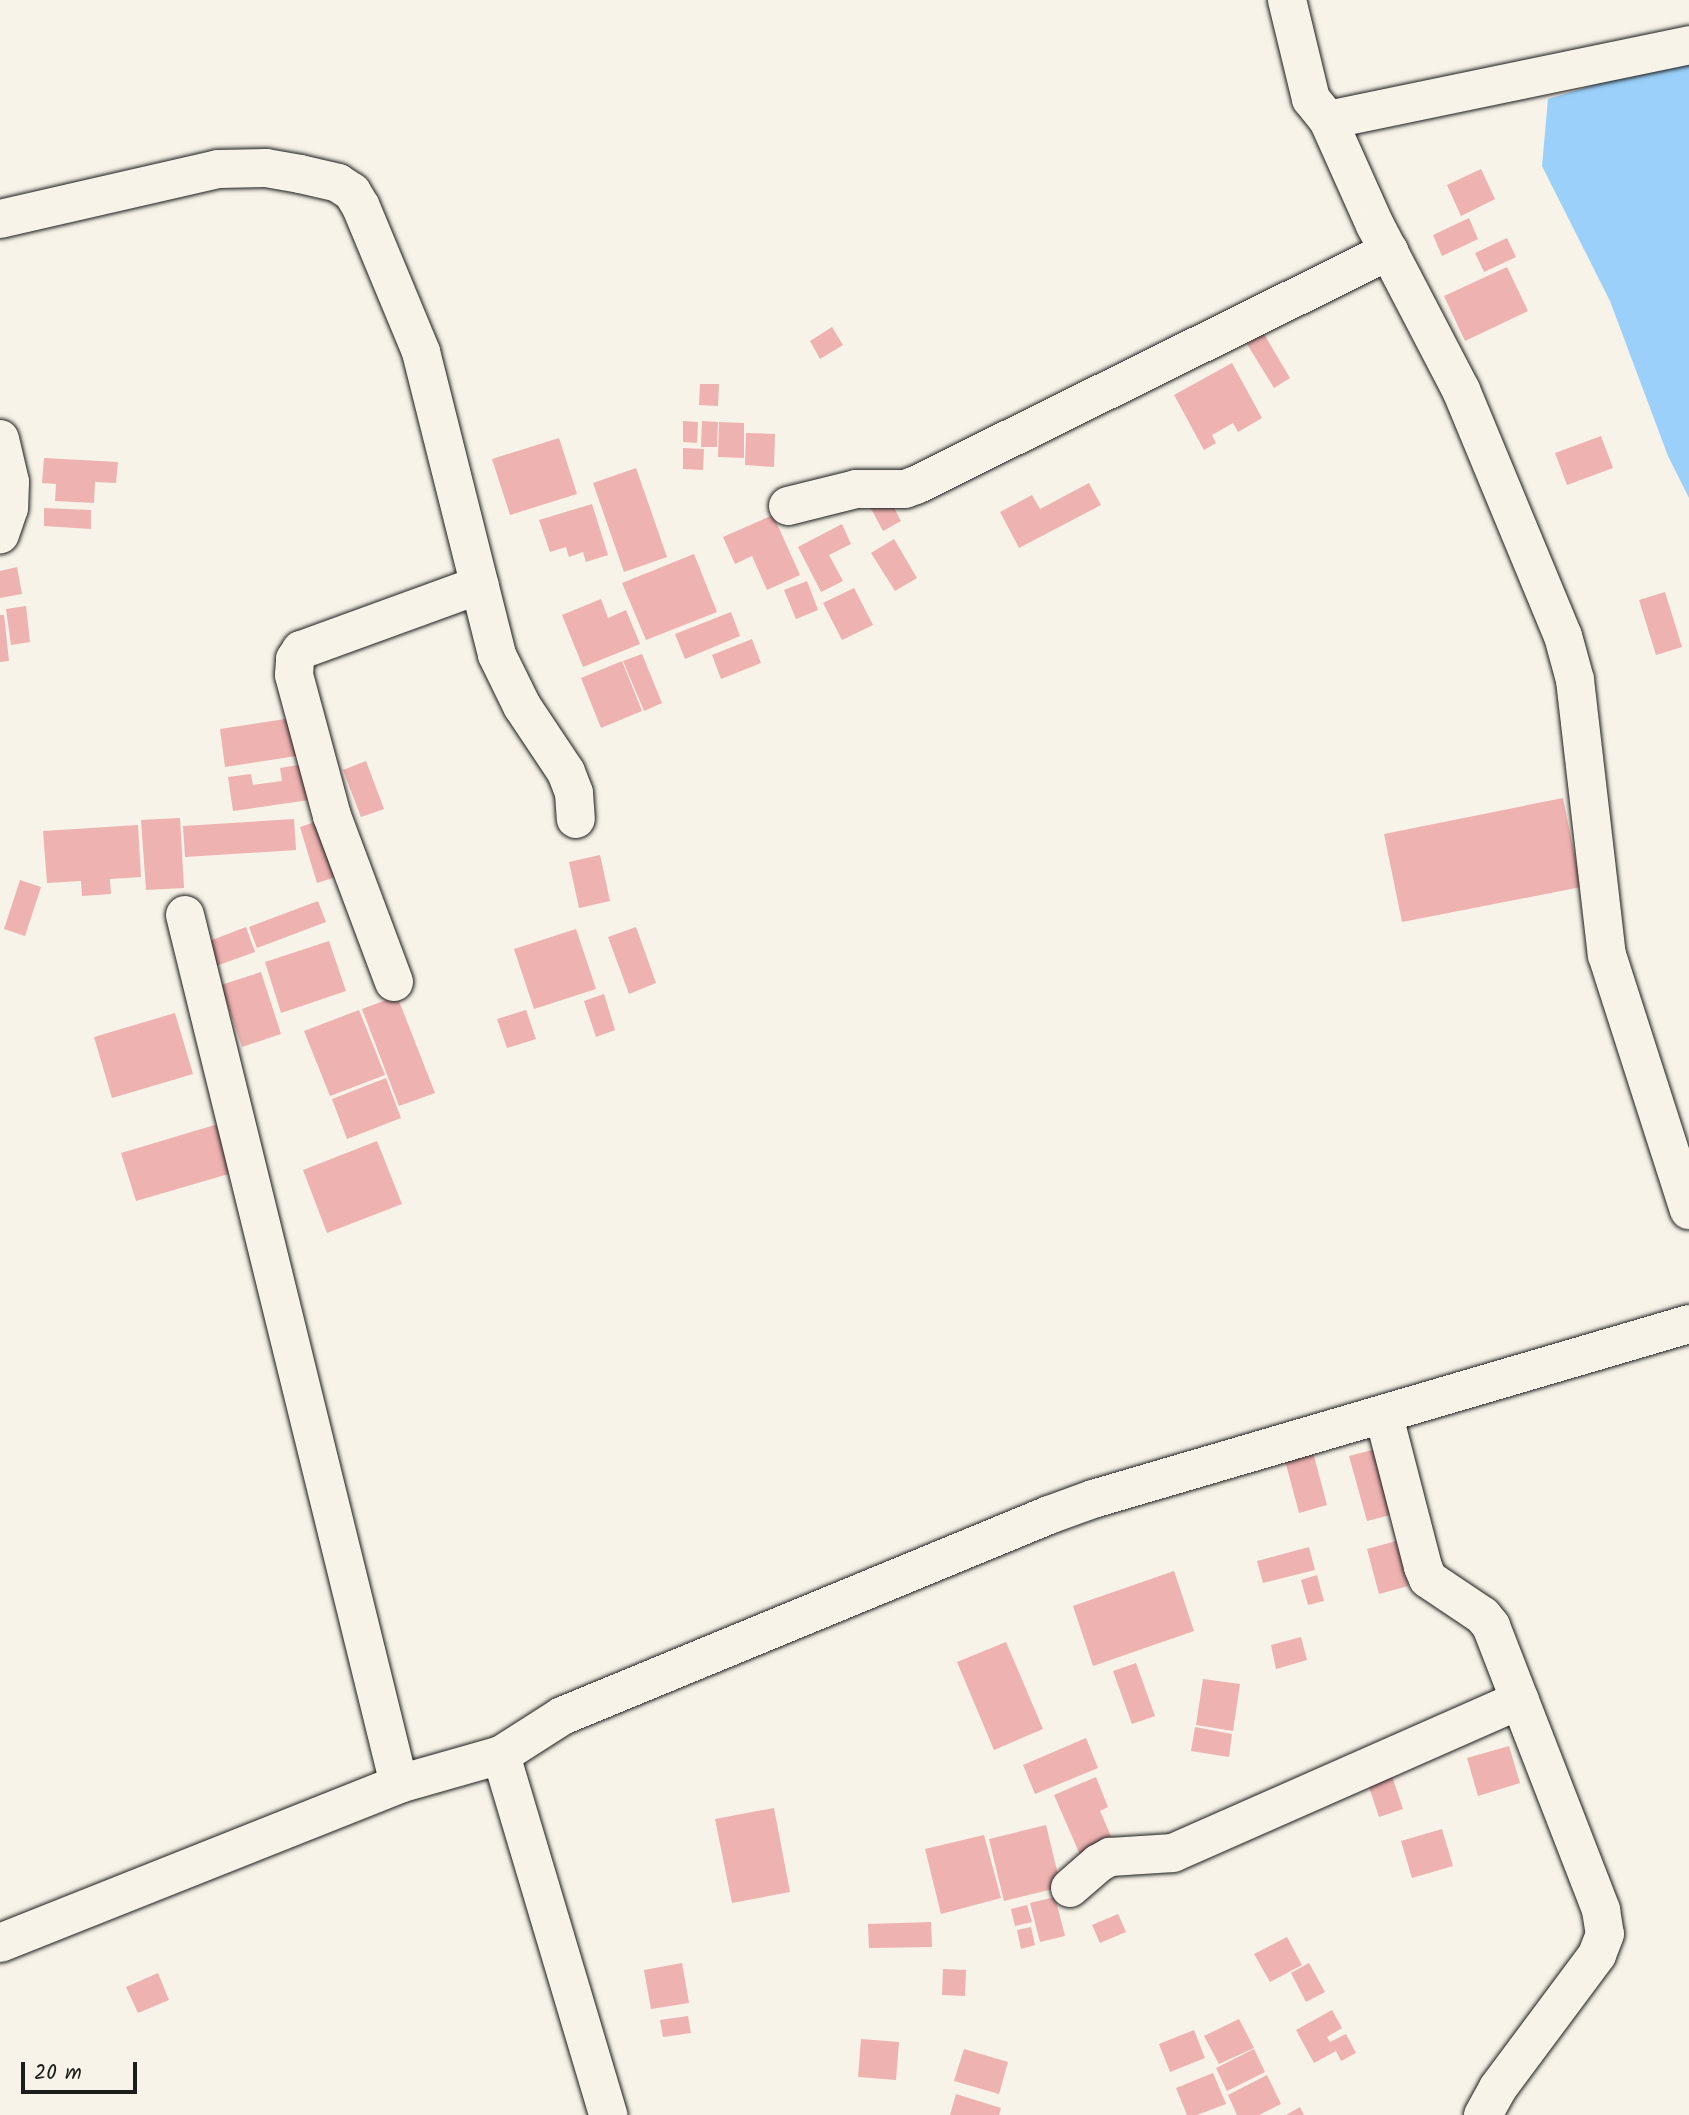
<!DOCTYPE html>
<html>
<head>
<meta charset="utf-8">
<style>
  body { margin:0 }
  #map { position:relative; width:1689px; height:2115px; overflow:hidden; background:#f7f3e8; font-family:Kalam,sans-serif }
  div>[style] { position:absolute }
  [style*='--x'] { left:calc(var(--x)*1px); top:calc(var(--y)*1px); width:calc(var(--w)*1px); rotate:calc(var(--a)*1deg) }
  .water>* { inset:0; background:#9ad0f9 }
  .building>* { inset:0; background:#eeb2b0 }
  .roads { filter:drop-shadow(0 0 2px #1c1c1c) drop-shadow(0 0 2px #1c1c1c) }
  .street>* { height:38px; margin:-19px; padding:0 19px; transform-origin:19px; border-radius:19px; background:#f7f3e8 }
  span { translate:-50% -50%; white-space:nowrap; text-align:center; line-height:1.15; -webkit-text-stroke:5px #f7f3e8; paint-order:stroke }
  .scale { position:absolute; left:21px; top:2062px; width:116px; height:32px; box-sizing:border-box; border:4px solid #1c1c1c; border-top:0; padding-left:9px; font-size:21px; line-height:24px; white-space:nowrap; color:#1c1c1c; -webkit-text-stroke:5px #f7f3e8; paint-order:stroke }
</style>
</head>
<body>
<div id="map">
  <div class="water">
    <i style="clip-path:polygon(1689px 56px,1689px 498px,1668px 456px,1610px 301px,1542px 166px,1548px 99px)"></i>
  </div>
  <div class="building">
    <i style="clip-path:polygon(1481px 169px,1495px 199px,1461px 216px,1447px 185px)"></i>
    <i style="clip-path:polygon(1469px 218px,1478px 239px,1442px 256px,1433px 235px)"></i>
    <i style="clip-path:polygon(1507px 238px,1516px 257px,1484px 272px,1475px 253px)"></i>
    <i style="clip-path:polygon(1507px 267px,1528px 311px,1465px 341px,1444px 296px)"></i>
    <i style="clip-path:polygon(832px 327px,843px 345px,820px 359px,810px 341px)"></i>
    <i style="clip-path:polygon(1264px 334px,1290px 378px,1274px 388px,1247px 344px)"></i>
    <i style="clip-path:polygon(1232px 363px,1262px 418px,1238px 432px,1233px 423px,1212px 435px,1216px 443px,1204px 450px,1174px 395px)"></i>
    <i style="clip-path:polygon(700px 384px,719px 384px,718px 406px,699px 405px)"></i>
    <i style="clip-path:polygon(683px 421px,698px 422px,697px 443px,683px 442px)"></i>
    <i style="clip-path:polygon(702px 421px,718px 422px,717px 447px,701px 447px)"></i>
    <i style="clip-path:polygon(719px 422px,744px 423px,744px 458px,718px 457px)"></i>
    <i style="clip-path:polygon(746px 433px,775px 434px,774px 467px,745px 465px)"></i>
    <i style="clip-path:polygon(1601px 436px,1613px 468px,1567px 485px,1555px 453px)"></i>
    <i style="clip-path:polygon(559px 438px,577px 494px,510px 515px,492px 459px)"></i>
    <i style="clip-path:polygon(683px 448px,704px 449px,703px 470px,683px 469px)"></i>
    <i style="clip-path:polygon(44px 458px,118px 462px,116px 483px,95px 482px,94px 503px,55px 501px,56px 484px,42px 483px)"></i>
    <i style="clip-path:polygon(636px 468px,667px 557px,624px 572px,593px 483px)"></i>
    <i style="clip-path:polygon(1089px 483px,1101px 505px,1019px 548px,1000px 512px,1032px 495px,1040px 509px)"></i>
    <i style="clip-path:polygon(888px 496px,901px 521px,883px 531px,869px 505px)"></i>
    <i style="clip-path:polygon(592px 504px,608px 555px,586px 562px,583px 552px,569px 557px,566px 547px,550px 552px,539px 520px)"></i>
    <i style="clip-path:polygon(44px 508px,91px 510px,91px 529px,44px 526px)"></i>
    <i style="clip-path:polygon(773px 515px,800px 575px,767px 590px,752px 556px,735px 564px,723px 537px)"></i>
    <i style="clip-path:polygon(842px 524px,851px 544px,829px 555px,843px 581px,821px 592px,798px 547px)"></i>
    <i style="clip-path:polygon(894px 539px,917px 578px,895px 591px,871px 553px)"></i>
    <i style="clip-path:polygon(694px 554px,717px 612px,646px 640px,622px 583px)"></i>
    <i style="clip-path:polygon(17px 567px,22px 594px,0 598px,0 571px)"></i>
    <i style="clip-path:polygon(807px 581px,818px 610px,796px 619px,784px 590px)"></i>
    <i style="clip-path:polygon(854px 588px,873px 625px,842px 640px,823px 603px)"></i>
    <i style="clip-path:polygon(1665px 592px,1682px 647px,1656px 655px,1639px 600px)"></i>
    <i style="clip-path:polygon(601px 599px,608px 618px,626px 610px,640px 644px,583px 667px,562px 615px)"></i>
    <i style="clip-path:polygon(26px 606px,30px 642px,11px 645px,6px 609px)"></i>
    <i style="clip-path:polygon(731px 612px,740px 636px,685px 659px,675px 634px)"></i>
    <i style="clip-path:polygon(0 615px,4px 615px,9px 661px,0 662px)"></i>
    <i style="clip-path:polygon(752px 639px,761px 663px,721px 679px,712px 655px)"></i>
    <i style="clip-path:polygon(642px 654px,662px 703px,644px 711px,623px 661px)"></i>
    <i style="clip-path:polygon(622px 661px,642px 711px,601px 728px,581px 678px)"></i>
    <i style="clip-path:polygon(298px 717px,303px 755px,225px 767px,220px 729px)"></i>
    <i style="clip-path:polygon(366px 761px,384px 809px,361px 817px,343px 770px)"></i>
    <i style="clip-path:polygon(304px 764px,309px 800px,233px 811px,228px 777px,251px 774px,253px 785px,282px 781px,280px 768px)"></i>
    <i style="clip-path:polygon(1563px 798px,1581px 887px,1402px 922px,1384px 834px)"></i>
    <i style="clip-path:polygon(180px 818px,184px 888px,146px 890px,141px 820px)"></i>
    <i style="clip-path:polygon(327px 818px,345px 874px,317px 883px,300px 827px)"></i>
    <i style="clip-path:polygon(294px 819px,296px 850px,185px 857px,183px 826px)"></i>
    <i style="clip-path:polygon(138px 825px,141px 877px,110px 879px,111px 894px,82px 896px,81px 881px,47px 883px,43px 831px)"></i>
    <i style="clip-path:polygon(600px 855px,610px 901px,579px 908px,569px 862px)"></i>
    <i style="clip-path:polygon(20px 880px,41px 887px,25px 936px,4px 929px)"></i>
    <i style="clip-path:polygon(318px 901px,326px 922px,257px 948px,249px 927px)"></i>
    <i style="clip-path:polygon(246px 927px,255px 952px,216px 966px,207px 942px)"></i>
    <i style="clip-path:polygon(636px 927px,656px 983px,629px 994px,608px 937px)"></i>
    <i style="clip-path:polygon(576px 929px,596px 989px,534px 1009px,514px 949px)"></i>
    <i style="clip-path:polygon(329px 941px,346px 991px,281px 1013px,265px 962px)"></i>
    <i style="clip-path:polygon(261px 972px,281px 1034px,242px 1047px,221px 985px)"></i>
    <i style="clip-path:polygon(604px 994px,615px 1030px,596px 1037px,584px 1001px)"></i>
    <i style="clip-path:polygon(397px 996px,435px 1093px,399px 1106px,362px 1009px)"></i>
    <i style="clip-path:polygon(359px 1010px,385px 1075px,330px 1096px,304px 1031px)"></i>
    <i style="clip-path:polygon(526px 1010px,536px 1039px,507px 1048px,497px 1019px)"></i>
    <i style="clip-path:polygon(175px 1013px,193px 1074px,112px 1098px,94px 1037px)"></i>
    <i style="clip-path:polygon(386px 1078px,401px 1118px,347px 1139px,332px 1099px)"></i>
    <i style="clip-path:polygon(218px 1124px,232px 1173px,136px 1201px,121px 1153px)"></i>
    <i style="clip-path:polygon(377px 1141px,402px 1204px,327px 1233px,303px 1170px)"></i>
    <i style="clip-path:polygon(1310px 1441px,1327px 1505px,1299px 1513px,1282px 1449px)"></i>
    <i style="clip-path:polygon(1380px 1448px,1398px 1513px,1367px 1521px,1349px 1456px)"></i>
    <i style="clip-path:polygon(1396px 1541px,1408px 1586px,1379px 1594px,1367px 1549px)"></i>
    <i style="clip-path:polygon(1309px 1547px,1315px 1570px,1263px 1583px,1257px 1561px)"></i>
    <i style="clip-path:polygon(1174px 1571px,1194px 1631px,1093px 1666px,1073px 1606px)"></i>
    <i style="clip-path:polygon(1317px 1575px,1324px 1601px,1308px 1605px,1301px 1580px)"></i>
    <i style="clip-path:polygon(1301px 1637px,1307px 1660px,1276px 1669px,1271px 1645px)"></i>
    <i style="clip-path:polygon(1006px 1642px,1043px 1729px,994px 1750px,957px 1662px)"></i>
    <i style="clip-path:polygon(1136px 1663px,1155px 1716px,1132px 1724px,1113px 1671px)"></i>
    <i style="clip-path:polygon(1203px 1679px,1240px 1684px,1233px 1731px,1196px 1725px)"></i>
    <i style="clip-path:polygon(1195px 1727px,1232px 1734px,1229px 1757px,1191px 1751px)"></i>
    <i style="clip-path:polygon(1086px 1738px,1098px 1768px,1035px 1794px,1023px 1765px)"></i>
    <i style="clip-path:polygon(1509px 1746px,1520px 1783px,1478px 1796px,1467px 1758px)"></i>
    <i style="clip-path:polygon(1390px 1770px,1403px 1809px,1379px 1817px,1366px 1778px)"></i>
    <i style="clip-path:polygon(1096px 1777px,1108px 1807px,1100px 1811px,1114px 1843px,1081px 1857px,1054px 1795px)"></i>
    <i style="clip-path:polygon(774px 1808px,790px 1892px,732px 1903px,715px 1819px)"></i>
    <i style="clip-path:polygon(1046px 1825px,1061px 1887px,1004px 1901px,989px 1839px)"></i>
    <i style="clip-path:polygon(1442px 1829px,1453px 1866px,1412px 1878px,1401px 1841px)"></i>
    <i style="clip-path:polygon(984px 1835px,1001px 1898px,941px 1914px,925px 1849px)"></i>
    <i style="clip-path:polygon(1055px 1897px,1065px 1936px,1040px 1942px,1030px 1903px)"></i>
    <i style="clip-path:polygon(1027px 1905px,1032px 1922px,1015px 1926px,1011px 1909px)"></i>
    <i style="clip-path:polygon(1118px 1914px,1126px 1932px,1100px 1943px,1092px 1925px)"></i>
    <i style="clip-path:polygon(931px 1922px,932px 1947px,869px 1948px,868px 1924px)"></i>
    <i style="clip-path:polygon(1031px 1927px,1035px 1945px,1021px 1949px,1017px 1930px)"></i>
    <i style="clip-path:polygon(1287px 1937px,1302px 1965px,1270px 1982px,1254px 1954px)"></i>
    <i style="clip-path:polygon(682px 1963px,689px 2003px,651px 2009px,644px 1970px)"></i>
    <i style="clip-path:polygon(1309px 1963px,1325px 1992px,1306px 2002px,1291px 1973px)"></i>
    <i style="clip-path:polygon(943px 1969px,966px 1970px,965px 1996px,942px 1995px)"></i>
    <i style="clip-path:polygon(158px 1973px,169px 2000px,138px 2013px,126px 1987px)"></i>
    <i style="clip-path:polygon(1332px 2010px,1342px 2028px,1327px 2037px,1330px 2042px,1346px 2034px,1356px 2053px,1341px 2061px,1336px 2051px,1314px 2063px,1296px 2030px)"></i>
    <i style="clip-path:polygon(688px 2016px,691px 2033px,663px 2037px,660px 2020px)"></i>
    <i style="clip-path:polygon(1239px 2019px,1254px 2048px,1219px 2064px,1204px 2036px)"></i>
    <i style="clip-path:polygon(1194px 2030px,1205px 2058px,1170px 2072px,1159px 2044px)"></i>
    <i style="clip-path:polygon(861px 2039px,899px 2042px,896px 2080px,858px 2077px)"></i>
    <i style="clip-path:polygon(964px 2049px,1008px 2062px,999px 2094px,954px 2081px)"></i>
    <i style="clip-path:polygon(1254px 2049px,1265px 2072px,1227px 2091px,1216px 2068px)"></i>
    <i style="clip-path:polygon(1213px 2073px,1226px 2104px,1197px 2115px,1187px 2115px,1176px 2088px)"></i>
    <i style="clip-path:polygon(1267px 2075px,1281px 2104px,1259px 2115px,1237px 2115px,1228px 2095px)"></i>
    <i style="clip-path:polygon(956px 2094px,1001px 2108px,999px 2115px,950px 2115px)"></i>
    <i style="clip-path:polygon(1300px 2107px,1304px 2115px,1286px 2115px)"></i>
  </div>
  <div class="roads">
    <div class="street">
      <i style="--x:1287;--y:0;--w:102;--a:76.4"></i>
      <i style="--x:1311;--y:99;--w:27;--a:51"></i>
      <i style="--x:1328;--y:120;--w:115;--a:65.9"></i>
      <i style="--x:1375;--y:225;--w:186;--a:62.5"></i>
      <i style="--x:1461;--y:390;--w:266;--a:67.5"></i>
      <i style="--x:1563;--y:636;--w:46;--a:74.7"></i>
      <i style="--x:1575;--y:680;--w:277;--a:83.4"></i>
      <i style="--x:1607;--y:955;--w:268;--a:72.2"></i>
      <i style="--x:1328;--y:120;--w:369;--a:-11.7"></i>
      <i style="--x:0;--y:219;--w:224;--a:-12.9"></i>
      <i style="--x:218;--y:169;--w:48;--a:-1.2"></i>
      <i style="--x:266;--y:168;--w:35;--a:10"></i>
      <i style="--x:300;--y:174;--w:39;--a:13"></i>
      <i style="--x:338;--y:183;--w:17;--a:33"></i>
      <i style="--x:352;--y:192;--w:17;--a:59"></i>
      <i style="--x:361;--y:207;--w:157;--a:67.5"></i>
      <i style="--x:421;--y:352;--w:312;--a:75.9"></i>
      <i style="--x:497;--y:655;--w:57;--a:63.9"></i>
      <i style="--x:522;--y:706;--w:79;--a:56.3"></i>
      <i style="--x:566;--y:772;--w:22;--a:69"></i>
      <i style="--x:574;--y:793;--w:26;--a:86"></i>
      <i style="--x:0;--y:439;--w:44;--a:76.9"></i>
      <i style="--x:10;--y:482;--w:26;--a:92"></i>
      <i style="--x:9;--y:508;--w:28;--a:109"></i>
      <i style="--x:788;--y:506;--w:70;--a:-14"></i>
      <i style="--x:856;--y:489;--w:49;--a:0"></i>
      <i style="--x:905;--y:489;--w:12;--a:-20"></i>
      <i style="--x:916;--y:485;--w:528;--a:-26.32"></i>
      <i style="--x:185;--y:915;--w:895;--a:76.17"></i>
      <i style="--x:394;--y:982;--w:177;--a:-110.5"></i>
      <i style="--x:332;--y:816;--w:146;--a:-105.1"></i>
      <i style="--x:294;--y:675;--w:16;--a:-86"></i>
      <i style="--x:295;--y:659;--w:11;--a:-56"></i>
      <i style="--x:301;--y:650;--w:190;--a:-20"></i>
      <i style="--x:1384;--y:1416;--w:156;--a:75.5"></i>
      <i style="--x:1423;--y:1567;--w:13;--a:67"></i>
      <i style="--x:1428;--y:1579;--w:66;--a:33.9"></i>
      <i style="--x:1483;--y:1616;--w:13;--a:51"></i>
      <i style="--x:1491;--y:1626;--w:305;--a:68.8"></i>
      <i style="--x:1601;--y:1910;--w:24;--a:81"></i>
      <i style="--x:1605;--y:1934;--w:22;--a:111"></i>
      <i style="--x:1597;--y:1955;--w:166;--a:126.7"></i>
      <i style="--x:1498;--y:2088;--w:31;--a:119"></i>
      <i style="--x:501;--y:1755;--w:376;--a:73.4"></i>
      <i style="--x:1070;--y:1888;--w:38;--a:-41"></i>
      <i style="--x:1099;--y:1863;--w:13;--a:-29"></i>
      <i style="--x:1110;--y:1857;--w:63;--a:-3.6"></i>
      <i style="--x:1173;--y:1853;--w:379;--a:-23.8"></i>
      <i style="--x:0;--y:1943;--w:430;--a:-21.7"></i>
      <i style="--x:399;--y:1784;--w:106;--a:-15.9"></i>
      <i style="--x:501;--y:1755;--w:72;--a:-32.6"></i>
      <i style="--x:562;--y:1716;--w:527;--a:-22.43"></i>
      <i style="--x:1049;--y:1515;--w:47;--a:-20"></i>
      <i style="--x:1093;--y:1499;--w:621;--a:-16.36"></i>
    </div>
  </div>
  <div class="scale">20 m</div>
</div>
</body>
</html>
